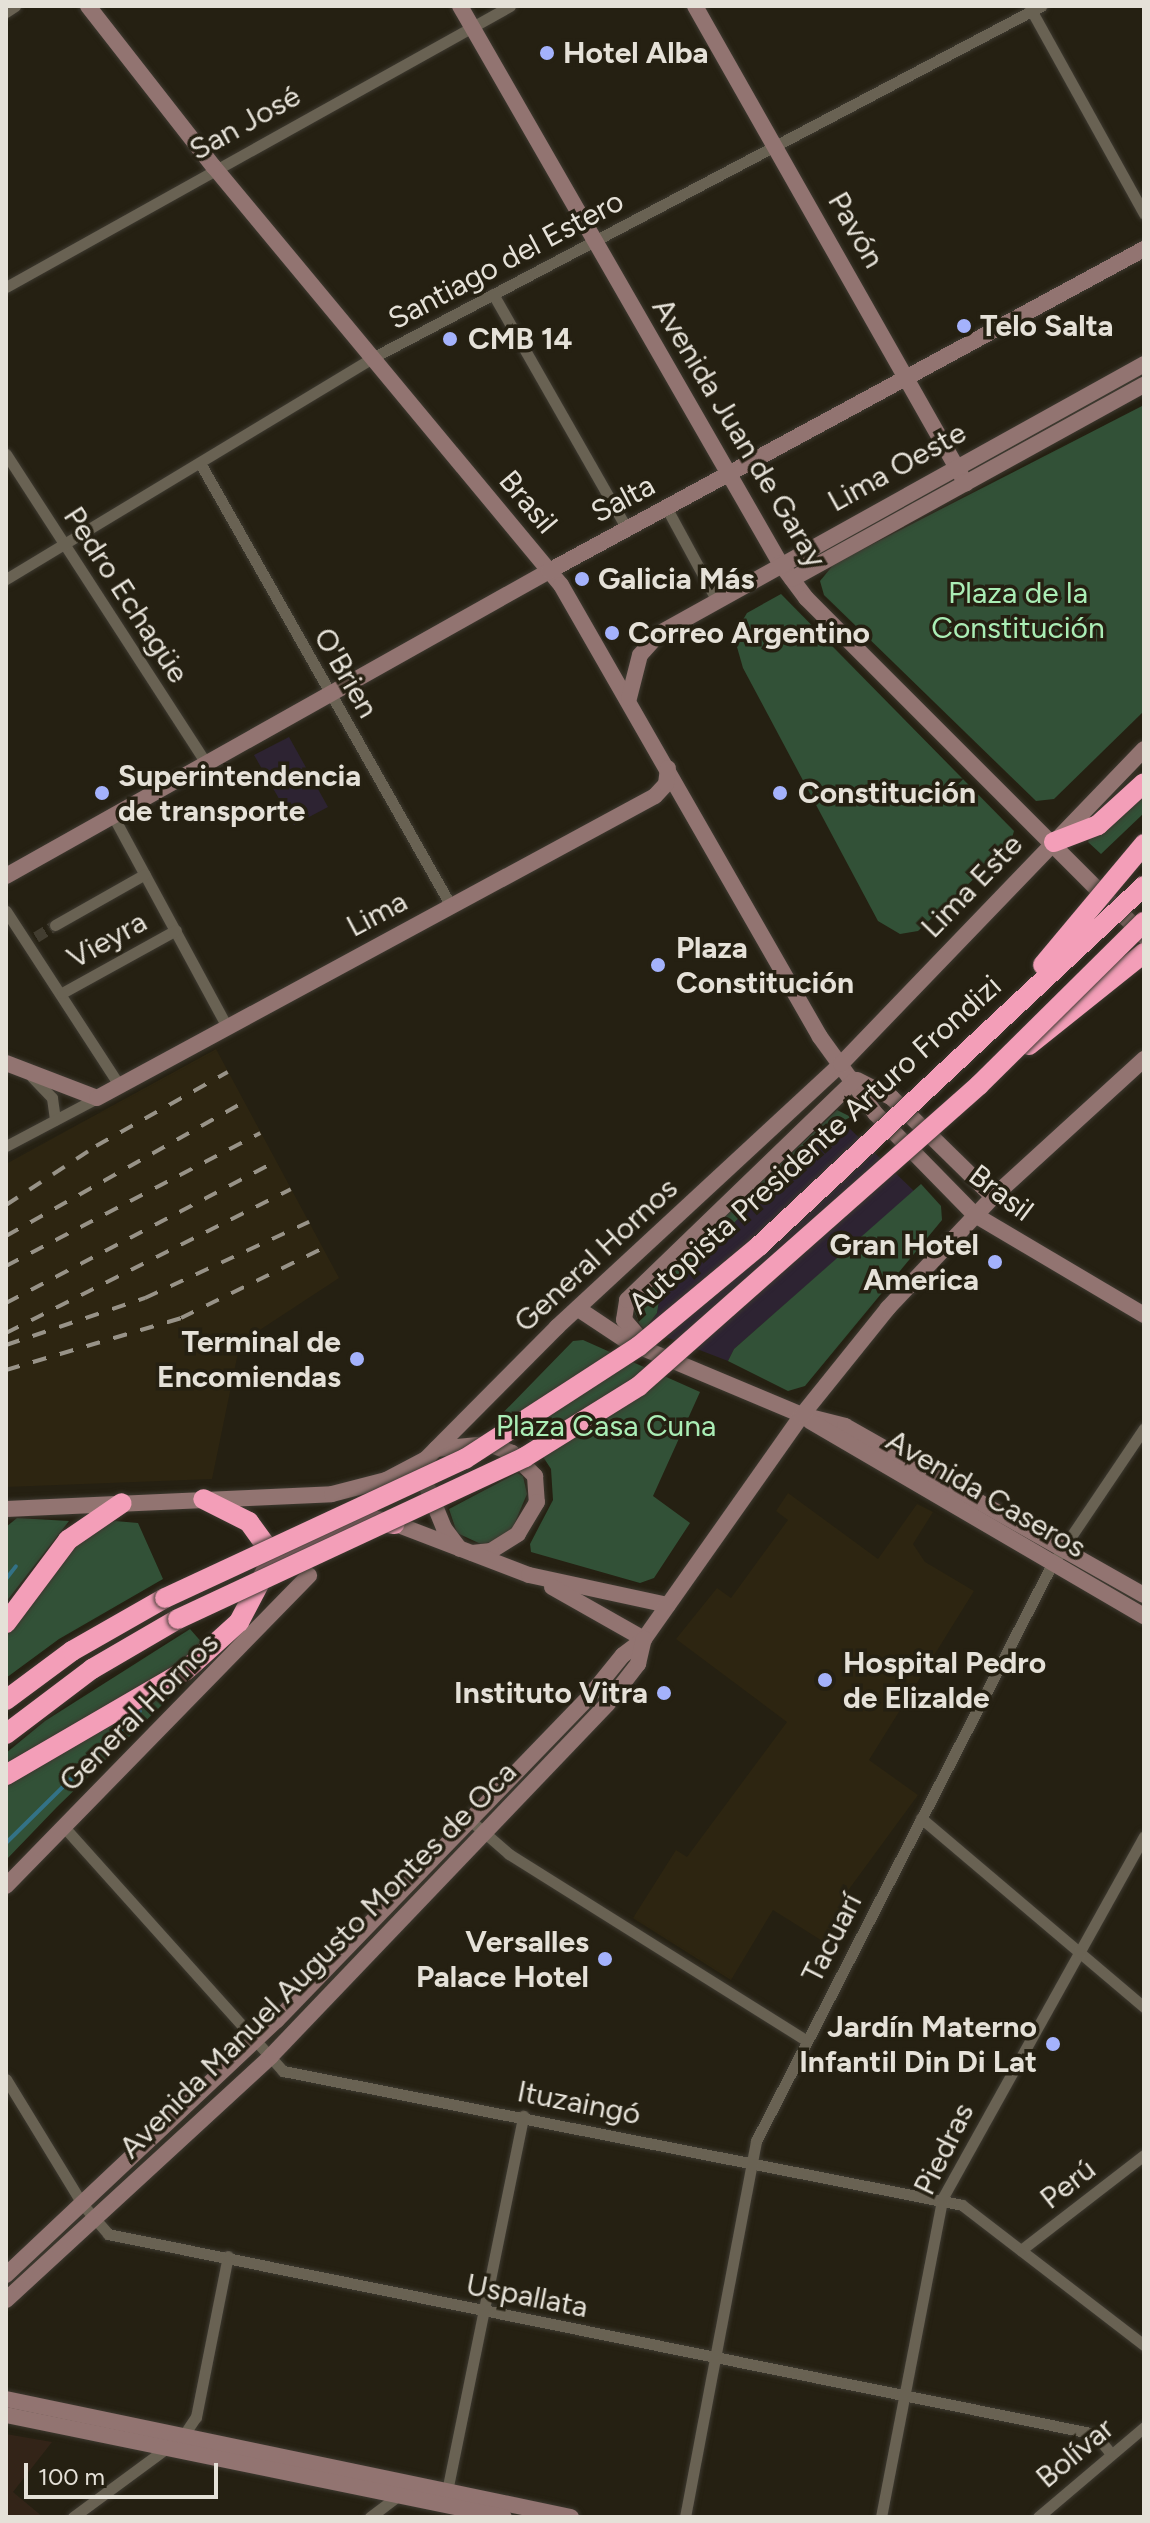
<!DOCTYPE html>
<html>
<head>
<meta charset="utf-8">
<style>
  body { margin:0 }
  #map { position:relative; width:1150px; height:2523px; overflow:hidden; background:#252012; font-family:Figtree,sans-serif }
  div>[style] { position:absolute }
  [style*='--x'] { left:calc(var(--x)*1px); top:calc(var(--y)*1px); width:calc(var(--w)*1px); rotate:calc(var(--a)*1deg) }
  .built>* { inset:0; background:#2d2511 }
  .industrial>* { inset:0; background:#2d2332 }
  .education>* { inset:0; background:#332418 }
  .green>* { inset:0; background:#325137 }
  .stream>* { height:4px; margin:-2px; padding:0 2px; transform-origin:2px; border-radius:2px; background:#337286 }
  .street-tunnel>* { height:11px; margin-top:-5.5px; transform-origin:0; background:repeating-linear-gradient(90deg,#423d30 0 11px,transparent 0 16.5px) }
  .roads { filter:drop-shadow(0 0 2px #3d3930) drop-shadow(0 0 2px #3d3930) }
  .street>* { height:11px; margin:-5.5px; padding:0 5.5px; transform-origin:5.5px; border-radius:5.5px; background:#696253 }
  .secondary>* { height:16px; margin:-8px; padding:0 8px; transform-origin:8px; border-radius:8px; background:#927471 }
  .highway>* { height:20px; margin:-10px; padding:0 10px; transform-origin:10px; border-radius:10px; background:#f39eb8 }
  .rail>* { height:4px; margin-top:-2px; transform-origin:0; background:repeating-linear-gradient(90deg,#989388 0 14px,transparent 0 28px) }
  .bridges { filter:drop-shadow(0 0 2px #3d3930) drop-shadow(0 0 2px #3d3930) }
  .highway-bridge>* { height:20px; margin:-10px; padding:0 10px; transform-origin:10px; border-radius:10px; background:#f39eb8 }
  .dots>* { width:22px; height:22px; translate:-50% -50%; box-sizing:border-box; border:4px solid #252012; border-radius:50% }
  span { translate:-50% -50%; white-space:nowrap; text-align:center; line-height:1.15; -webkit-text-stroke:7px #252012; paint-order:stroke }
  .poi-label { font-size:30px; color:#e5e1d8; font-weight:700 }
  .left { translate:0 -50%; text-align:left }
  .right { translate:-100% -50%; text-align:right }
  .street-label { font-size:30px; color:#e5e1d8 }
  .park-label { font-size:30px; color:#aaedb5 }
  .frame { position:absolute; inset:0; border:8px solid #e5e1d8; pointer-events:none }
  .scale { position:absolute; left:24px; top:2463px; width:194px; height:36px; box-sizing:border-box; border:4px solid #e5e1d8; border-top:0; padding-left:10px; font-size:24px; line-height:28px; white-space:nowrap; color:#e5e1d8; -webkit-text-stroke:6px #252012; paint-order:stroke }
</style>
</head>
<body>
<div id="map">
  <div class="built">
    <i style="clip-path:polygon(216px 1049px,339px 1278px,240px 1343px,212px 1479px,6px 1487px,6px 1164px)"></i>
    <i style="clip-path:polygon(788px 1493px,878px 1559px,917px 1504px,933px 1512px,913px 1544px,925px 1562px,974px 1591px,869px 1760px,918px 1795px,844px 1896px,852px 1901px,824px 1942px,773px 1910px,731px 1980px,633px 1918px,676px 1850px,687px 1857px,787px 1722px,676px 1639px,717px 1588px,731px 1598px,788px 1520px,776px 1511px)"></i>
  </div>
  <div class="industrial">
    <i style="clip-path:polygon(289px 737px,328px 807px,294px 825px,254px 755px)"></i>
    <i style="clip-path:polygon(844px 1123px,914px 1191px,734px 1349px,728px 1361px,645px 1329px,657px 1313px,660px 1295px,834px 1125px)"></i>
  </div>
  <div class="education">
    <i style="clip-path:polygon(6px 2434px,52px 2442px,13px 2492px,43px 2517px,6px 2517px)"></i>
  </div>
  <div class="green">
    <i style="clip-path:polygon(1144px 405px,1144px 711px,1054px 799px,1036px 801px,824px 595px,820px 581px,834px 564px)"></i>
    <i style="clip-path:polygon(781px 594px,1014px 831px,1010px 845px,918px 931px,900px 934px,878px 921px,743px 668px,737px 647px,741px 623px,747px 613px)"></i>
    <i style="clip-path:polygon(1144px 787px,1144px 813px,1101px 854px,1088px 842px,1093px 833px)"></i>
    <i style="clip-path:polygon(837px 1110px,851px 1117px,834px 1125px,660px 1295px,657px 1313px,645px 1329px,640px 1325px,634px 1311px,649px 1289px)"></i>
    <i style="clip-path:polygon(921px 1184px,941px 1206px,942px 1220px,805px 1386px,788px 1391px,728px 1361px,734px 1349px)"></i>
    <i style="clip-path:polygon(583px 1340px,700px 1392px,653px 1496px,690px 1523px,654px 1578px,640px 1583px,531px 1552px,530px 1544px,553px 1500px,551px 1469px,534px 1443px,495px 1421px,573px 1341px)"></i>
    <i style="clip-path:polygon(517px 1473px,523px 1476px,527px 1494px,513px 1527px,497px 1541px,481px 1544px,457px 1533px,449px 1509px)"></i>
    <i style="clip-path:polygon(17px 1518px,69px 1521px,6px 1602px,6px 1527px)"></i>
    <i style="clip-path:polygon(115px 1521px,138px 1523px,163px 1579px,59px 1639px,6px 1678px,6px 1636px,68px 1551px,94px 1528px)"></i>
    <i style="clip-path:polygon(190px 1629px,204px 1645px,190px 1661px,6px 1767px,6px 1753px,45px 1721px)"></i>
    <i style="clip-path:polygon(198px 1670px,57px 1807px,6px 1860px,6px 1784px)"></i>
  </div>
  <div class="stream">
    <i style="--x:6;--y:1579;--w:16;--a:-52"></i>
    <i style="--x:6;--y:1843;--w:188;--a:-44.6"></i>
  </div>
  <div class="street-tunnel">
    <i style="--x:36;--y:937;--w:22;--a:-32"></i>
  </div>
  <div class="roads">
    <div class="street">
      <i style="--x:1030;--y:8;--w:235;--a:61"></i>
      <i style="--x:6;--y:12;--w:11;--a:-34"></i>
      <i style="--x:6;--y:287;--w:577;--a:-29.14"></i>
      <i style="--x:493;--y:294;--w:271;--a:60.3"></i>
      <i style="--x:6;--y:454;--w:368;--a:57.1"></i>
      <i style="--x:200;--y:463;--w:509;--a:60.46"></i>
      <i style="--x:666;--y:507;--w:107;--a:61.5"></i>
      <i style="--x:6;--y:579;--w:430;--a:-31.1"></i>
      <i style="--x:374;--y:357;--w:754;--a:-27.76"></i>
      <i style="--x:113;--y:816;--w:240;--a:61.6"></i>
      <i style="--x:6;--y:911;--w:207;--a:57"></i>
      <i style="--x:55;--y:925;--w:103;--a:-29.5"></i>
      <i style="--x:62;--y:993;--w:130;--a:-28.9"></i>
      <i style="--x:32;--y:1077;--w:29;--a:46"></i>
      <i style="--x:52;--y:1098;--w:22;--a:82"></i>
      <i style="--x:6;--y:1146;--w:103;--a:-27.8"></i>
      <i style="--x:921;--y:1818;--w:292;--a:40.3"></i>
      <i style="--x:471;--y:1821;--w:50;--a:41"></i>
      <i style="--x:509;--y:1854;--w:350;--a:32.1"></i>
      <i style="--x:64;--y:1827;--w:328;--a:48.1"></i>
      <i style="--x:283;--y:2071;--w:692;--a:11.16"></i>
      <i style="--x:962;--y:2205;--w:230;--a:37.6"></i>
      <i style="--x:6;--y:2079;--w:148;--a:58.6"></i>
      <i style="--x:83;--y:2205;--w:38;--a:49"></i>
      <i style="--x:108;--y:2234;--w:1007;--a:11.45"></i>
      <i style="--x:1095;--y:2434;--w:26;--a:51"></i>
      <i style="--x:1021;--y:2250;--w:155;--a:-37.7"></i>
      <i style="--x:446;--y:2496;--w:388;--a:-78.5"></i>
      <i style="--x:73;--y:2517;--w:137;--a:-36.4"></i>
      <i style="--x:183;--y:2436;--w:23;--a:-56"></i>
      <i style="--x:196;--y:2417;--w:164;--a:-78.8"></i>
      <i style="--x:370;--y:2517;--w:40;--a:-37"></i>
      <i style="--x:685;--y:2517;--w:383;--a:-79.3"></i>
      <i style="--x:756;--y:2141;--w:646;--a:-62.84"></i>
      <i style="--x:1051;--y:1566;--w:166;--a:-56"></i>
      <i style="--x:881;--y:2517;--w:324;--a:-79.1"></i>
      <i style="--x:942;--y:2199;--w:415;--a:-60.9"></i>
      <i style="--x:1038;--y:2517;--w:139;--a:-40.3"></i>
    </div>
    <div class="secondary">
      <i style="--x:88;--y:6;--w:204;--a:52"></i>
      <i style="--x:214;--y:167;--w:543;--a:50.3"></i>
      <i style="--x:561;--y:585;--w:521;--a:60.19"></i>
      <i style="--x:820;--y:1037;--w:94;--a:54.1"></i>
      <i style="--x:875;--y:1113;--w:143;--a:45.6"></i>
      <i style="--x:975;--y:1215;--w:196;--a:30.6"></i>
      <i style="--x:460;--y:6;--w:642;--a:60.12"></i>
      <i style="--x:780;--y:563;--w:44;--a:53.4"></i>
      <i style="--x:806;--y:598;--w:478;--a:45"></i>
      <i style="--x:695;--y:6;--w:549;--a:60.45"></i>
      <i style="--x:792;--y:579;--w:402;--a:-28.9"></i>
      <i style="--x:629;--y:698;--w:44;--a:-75.7"></i>
      <i style="--x:640;--y:655;--w:30;--a:-48"></i>
      <i style="--x:660;--y:633;--w:554;--a:-29.06"></i>
      <i style="--x:6;--y:876;--w:623;--a:-29.32"></i>
      <i style="--x:549;--y:571;--w:677;--a:-28.42"></i>
      <i style="--x:6;--y:1063;--w:97;--a:21"></i>
      <i style="--x:97;--y:1098;--w:634;--a:-28.42"></i>
      <i style="--x:655;--y:796;--w:16;--a:-47"></i>
      <i style="--x:666;--y:784;--w:16;--a:-83"></i>
      <i style="--x:857;--y:1080;--w:39;--a:27"></i>
      <i style="--x:892;--y:1098;--w:141;--a:44.4"></i>
      <i style="--x:580;--y:1310;--w:58;--a:33.7"></i>
      <i style="--x:628;--y:1342;--w:189;--a:22.8"></i>
      <i style="--x:802;--y:1415;--w:44;--a:14.3"></i>
      <i style="--x:845;--y:1426;--w:343;--a:29.5"></i>
      <i style="--x:645;--y:1344;--w:32;--a:-131"></i>
      <i style="--x:624;--y:1320;--w:20;--a:-81"></i>
      <i style="--x:627;--y:1300;--w:317;--a:-44"></i>
      <i style="--x:810;--y:1421;--w:387;--a:30.3"></i>
      <i style="--x:436;--y:1449;--w:53;--a:-5.4"></i>
      <i style="--x:489;--y:1444;--w:25;--a:21"></i>
      <i style="--x:512;--y:1453;--w:33;--a:45"></i>
      <i style="--x:535;--y:1476;--w:26;--a:86"></i>
      <i style="--x:537;--y:1502;--w:37;--a:121"></i>
      <i style="--x:518;--y:1534;--w:32;--a:148"></i>
      <i style="--x:491;--y:1551;--w:19;--a:174"></i>
      <i style="--x:428;--y:1489;--w:42;--a:67.7"></i>
      <i style="--x:444;--y:1528;--w:26;--a:53"></i>
      <i style="--x:6;--y:1509;--w:326;--a:-2.6"></i>
      <i style="--x:332;--y:1494;--w:56;--a:-14.5"></i>
      <i style="--x:386;--y:1480;--w:45;--a:-27.7"></i>
      <i style="--x:426;--y:1459;--w:186;--a:-45.2"></i>
      <i style="--x:557;--y:1327;--w:387;--a:-42.8"></i>
      <i style="--x:841;--y:1064;--w:437;--a:-46.1"></i>
      <i style="--x:396;--y:1524;--w:142;--a:21"></i>
      <i style="--x:529;--y:1575;--w:142;--a:12.2"></i>
      <i style="--x:552;--y:1587;--w:106;--a:29.5"></i>
      <i style="--x:6;--y:1886;--w:434;--a:-45.7"></i>
      <i style="--x:6;--y:2275;--w:372;--a:-43.3"></i>
      <i style="--x:277;--y:2020;--w:448;--a:-46"></i>
      <i style="--x:588;--y:1698;--w:55;--a:-50.9"></i>
      <i style="--x:623;--y:1655;--w:26;--a:-37"></i>
      <i style="--x:644;--y:1639;--w:274;--a:-54.8"></i>
      <i style="--x:802;--y:1415;--w:137;--a:-51.2"></i>
      <i style="--x:888;--y:1308;--w:153;--a:-46.6"></i>
      <i style="--x:993;--y:1197;--w:205;--a:-42.4"></i>
      <i style="--x:6;--y:2300;--w:360;--a:-42.6"></i>
      <i style="--x:271;--y:2056;--w:487;--a:-46.3"></i>
      <i style="--x:607;--y:1704;--w:51;--a:-52.2"></i>
      <i style="--x:638;--y:1664;--w:26;--a:-77"></i>
      <i style="--x:6;--y:2399;--w:577;--a:11.8"></i>
      <i style="--x:6;--y:2415;--w:508;--a:11.58"></i>
    </div>
    <div class="highway">
      <i style="--x:1054;--y:842;--w:47;--a:-21.1"></i>
      <i style="--x:1098;--y:825;--w:62;--a:-42.4"></i>
      <i style="--x:1029;--y:1045;--w:147;--a:-38.7"></i>
      <i style="--x:274;--y:1570;--w:86;--a:-34.1"></i>
      <i style="--x:345;--y:1522;--w:16;--a:-15"></i>
      <i style="--x:360;--y:1518;--w:35;--a:10"></i>
      <i style="--x:6;--y:1623;--w:104;--a:-53.2"></i>
      <i style="--x:68;--y:1540;--w:65;--a:-34.4"></i>
      <i style="--x:6;--y:1700;--w:82;--a:-36.6"></i>
      <i style="--x:72;--y:1651;--w:107;--a:-29.7"></i>
      <i style="--x:6;--y:1734;--w:108;--a:-37.1"></i>
      <i style="--x:92;--y:1669;--w:99;--a:-30.2"></i>
      <i style="--x:6;--y:1775;--w:207;--a:-30.2"></i>
      <i style="--x:185;--y:1671;--w:73;--a:-42.2"></i>
      <i style="--x:239;--y:1622;--w:62;--a:-62.2"></i>
      <i style="--x:268;--y:1567;--w:24;--a:-99"></i>
      <i style="--x:264;--y:1543;--w:26;--a:-126"></i>
      <i style="--x:249;--y:1522;--w:51;--a:-153.4"></i>
    </div>
  </div>
  <div class="rail">
    <i style="--x:6;--y:1205;--w:108;--a:-33.2"></i>
    <i style="--x:96;--y:1146;--w:151;--a:-29.3"></i>
    <i style="--x:6;--y:1236;--w:273;--a:-29.4"></i>
    <i style="--x:6;--y:1266;--w:287;--a:-27.6"></i>
    <i style="--x:6;--y:1303;--w:305;--a:-27.7"></i>
    <i style="--x:6;--y:1333;--w:319;--a:-26.8"></i>
    <i style="--x:6;--y:1345;--w:147;--a:-18.7"></i>
    <i style="--x:145;--y:1298;--w:181;--a:-24.9"></i>
    <i style="--x:6;--y:1370;--w:183;--a:-16.5"></i>
    <i style="--x:181;--y:1318;--w:158;--a:-26.2"></i>
  </div>
  <div class="bridges">
    <div class="highway-bridge">
      <i style="--x:1043;--y:965;--w:158;--a:-50.1"></i>
      <i style="--x:165;--y:1598;--w:331;--a:-24.9"></i>
      <i style="--x:465;--y:1459;--w:207;--a:-33"></i>
      <i style="--x:639;--y:1346;--w:156;--a:-39.8"></i>
      <i style="--x:759;--y:1246;--w:527;--a:-43.08"></i>
      <i style="--x:178;--y:1619;--w:383;--a:-25"></i>
      <i style="--x:525;--y:1457;--w:134;--a:-31.9"></i>
      <i style="--x:639;--y:1386;--w:454;--a:-41.5"></i>
      <i style="--x:979;--y:1085;--w:232;--a:-44.7"></i>
    </div>
  </div>
  <div class="dots">
    <i style="left:547px;top:53px;background:#a4b2fc"></i>
    <i style="left:964px;top:326px;background:#a4b2fc"></i>
    <i style="left:450px;top:339px;background:#a4b2fc"></i>
    <i style="left:582px;top:579px;background:#a4b2fc"></i>
    <i style="left:612px;top:633px;background:#a4b2fc"></i>
    <i style="left:102px;top:793px;background:#a4b2fc"></i>
    <i style="left:780px;top:793px;background:#a4b2fc"></i>
    <i style="left:658px;top:965px;background:#a4b2fc"></i>
    <i style="left:995px;top:1262px;background:#a4b2fc"></i>
    <i style="left:357px;top:1359px;background:#a4b2fc"></i>
    <i style="left:825px;top:1680px;background:#a4b2fc"></i>
    <i style="left:664px;top:1693px;background:#a4b2fc"></i>
    <i style="left:605px;top:1959px;background:#a4b2fc"></i>
    <i style="left:1053px;top:2044px;background:#a4b2fc"></i>
  </div>
  <div class="poi-label">
    <span class="left" style="left:563px;top:53px">Hotel Alba</span>
    <span class="left" style="left:980px;top:326px">Telo Salta</span>
    <span class="left" style="left:468px;top:339px">CMB 14</span>
    <span class="left" style="left:598px;top:579px">Galicia Más</span>
    <span class="left" style="left:628px;top:633px">Correo Argentino</span>
    <span class="left" style="left:118px;top:793px">Superintendencia<br>de transporte</span>
    <span class="left" style="left:798px;top:793px">Constitución</span>
    <span class="left" style="left:676px;top:965px">Plaza<br>Constitución</span>
    <span class="right" style="left:979px;top:1262px">Gran Hotel<br>America</span>
    <span class="right" style="left:341px;top:1359px">Terminal de<br>Encomiendas</span>
    <span class="left" style="left:843px;top:1680px">Hospital Pedro<br>de Elizalde</span>
    <span class="right" style="left:648px;top:1693px">Instituto Vitra</span>
    <span class="right" style="left:589px;top:1959px">Versalles<br>Palace Hotel</span>
    <span class="right" style="left:1037px;top:2044px">Jardín Materno<br>Infantil Din Di Lat</span>
  </div>
  <div class="street-label">
    <span style="left:245px;top:123px;rotate:-29deg">San José</span>
    <span style="left:856px;top:230px;rotate:60deg">Pavón</span>
    <span style="left:506px;top:260px;rotate:-28deg">Santiago del Estero</span>
    <span style="left:739px;top:433px;rotate:59deg">Avenida Juan de Garay</span>
    <span style="left:897px;top:467px;rotate:-29deg">Lima Oeste</span>
    <span style="left:623px;top:499px;rotate:-28deg">Salta</span>
    <span style="left:528px;top:502px;rotate:50deg">Brasil</span>
    <span style="left:126px;top:595px;rotate:57deg">Pedro Echagüe</span>
    <span style="left:346px;top:673px;rotate:60deg">O'Brien</span>
    <span style="left:972px;top:886px;rotate:-46deg">Lima Este</span>
    <span style="left:377px;top:914px;rotate:-28deg">Lima</span>
    <span style="left:107px;top:940px;rotate:-29deg">Vieyra</span>
    <span style="left:815px;top:1145px;rotate:-42deg">Autopista Presidente Arturo Frondizi</span>
    <span style="left:1001px;top:1193px;rotate:37deg">Brasil</span>
    <span style="left:596px;top:1255px;rotate:-43deg">General Hornos</span>
    <span style="left:986px;top:1494px;rotate:30deg">Avenida Caseros</span>
    <span style="left:139px;top:1712px;rotate:-45deg">General Hornos</span>
    <span style="left:832px;top:1938px;rotate:-63deg">Tacuarí</span>
    <span style="left:318px;top:1960px;rotate:-45deg">Avenida Manuel Augusto Montes de Oca</span>
    <span style="left:579px;top:2103px;rotate:11deg">Ituzaingó</span>
    <span style="left:944px;top:2149px;rotate:-64deg">Piedras</span>
    <span style="left:1068px;top:2184px;rotate:-38deg">Perú</span>
    <span style="left:527px;top:2296px;rotate:11deg">Uspallata</span>
    <span style="left:1075px;top:2453px;rotate:-40deg">Bolívar</span>
  </div>
  <div class="park-label">
    <span style="left:1018px;top:610px">Plaza de la<br>Constitución</span>
    <span style="left:606px;top:1426px">Plaza Casa Cuna</span>
  </div>
  <div class="frame"></div>
  <div class="scale">100 m</div>
</div>
</body>
</html>
